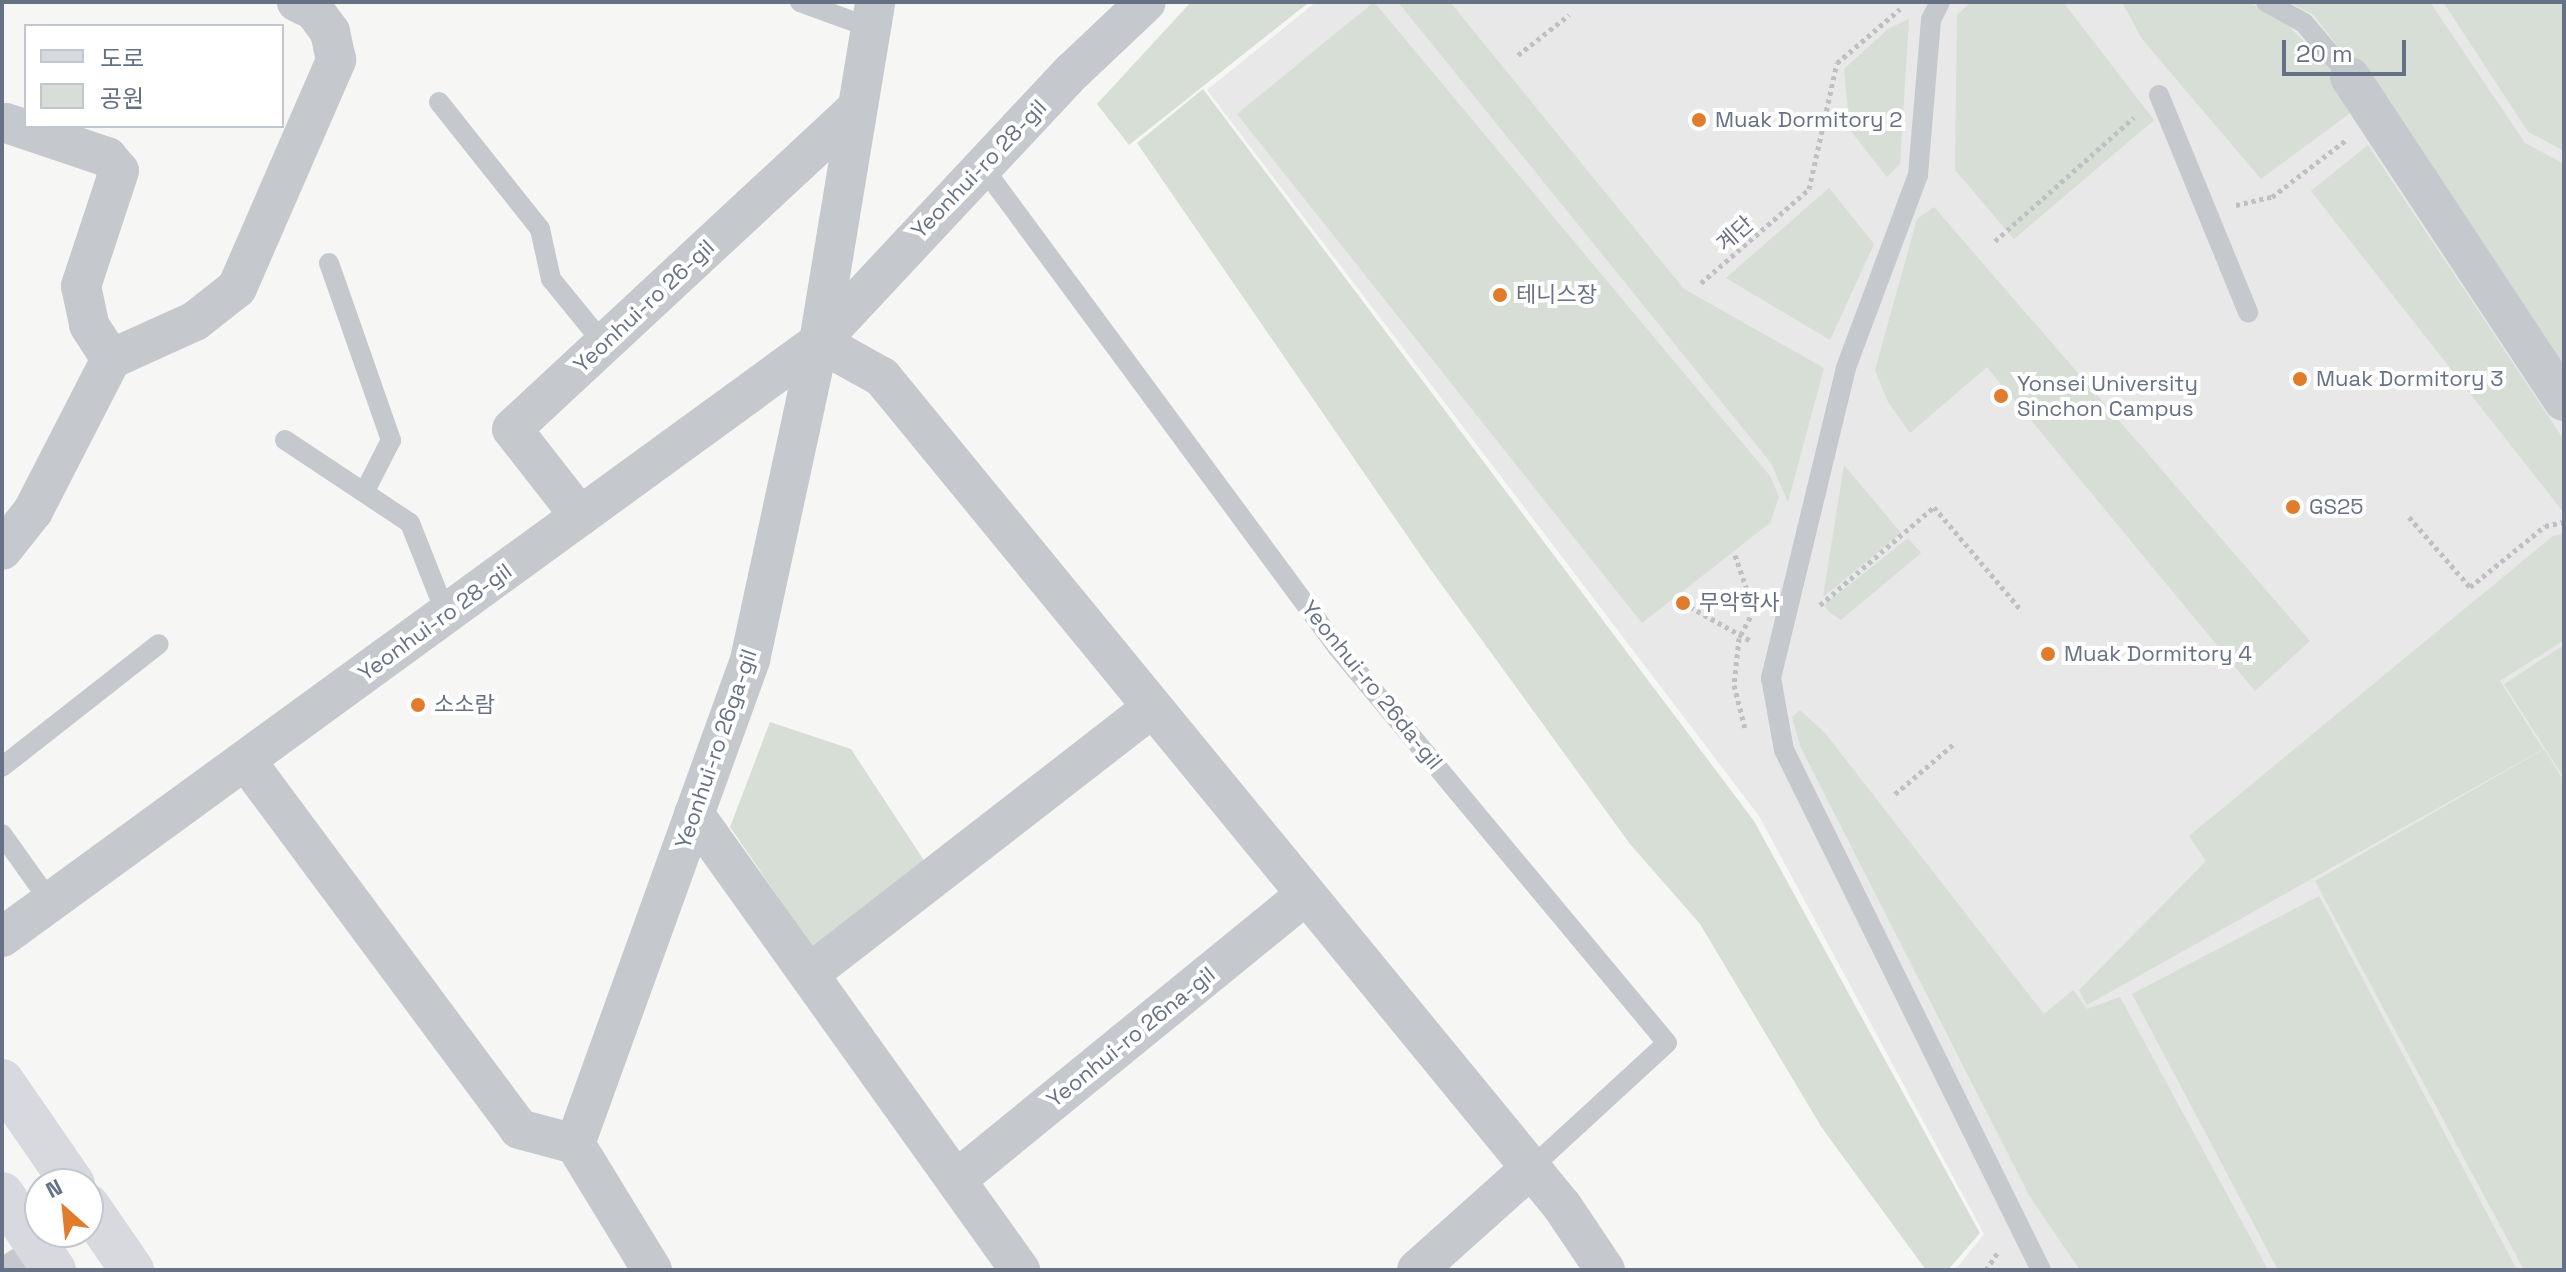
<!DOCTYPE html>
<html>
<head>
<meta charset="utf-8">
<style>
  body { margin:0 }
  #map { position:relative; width:2566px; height:1272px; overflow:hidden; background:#f6f7f4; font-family:"Space Grotesk","Noto Sans KR",sans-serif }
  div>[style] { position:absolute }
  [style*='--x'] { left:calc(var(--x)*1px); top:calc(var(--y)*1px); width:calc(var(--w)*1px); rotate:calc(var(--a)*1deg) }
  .built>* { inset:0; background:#e7e8e7 }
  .green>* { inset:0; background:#d7ded5 }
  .path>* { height:5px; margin-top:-2.5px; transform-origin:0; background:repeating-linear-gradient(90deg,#bfc0c3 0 4px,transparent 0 8px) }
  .service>* { height:20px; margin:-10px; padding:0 10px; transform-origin:10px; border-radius:10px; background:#c5c8cc }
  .minor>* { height:40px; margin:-20px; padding:0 20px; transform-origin:20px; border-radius:20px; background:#c5c8cc }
  .secondary>* { height:44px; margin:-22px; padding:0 22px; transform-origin:22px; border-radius:22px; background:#d8d9df }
  .dots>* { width:22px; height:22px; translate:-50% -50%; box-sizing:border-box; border:4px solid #fff; border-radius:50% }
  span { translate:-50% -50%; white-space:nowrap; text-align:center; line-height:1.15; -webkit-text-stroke:8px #fff; paint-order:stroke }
  .poi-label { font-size:22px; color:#677185 }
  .left { translate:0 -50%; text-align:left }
  .street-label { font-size:22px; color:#677185 }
  .frame { position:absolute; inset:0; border:4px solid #677185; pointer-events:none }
  .legend { position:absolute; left:24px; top:24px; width:260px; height:104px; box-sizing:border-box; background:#fff; border:2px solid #c2c6ce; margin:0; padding:10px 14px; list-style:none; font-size:24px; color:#677185 }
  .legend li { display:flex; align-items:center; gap:16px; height:40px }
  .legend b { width:40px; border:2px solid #c2c6ce }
  .north { position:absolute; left:24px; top:1168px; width:80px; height:80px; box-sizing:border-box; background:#fff; border:2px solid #c2c6ce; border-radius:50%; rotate:333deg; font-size:22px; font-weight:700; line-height:32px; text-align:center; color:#677185 }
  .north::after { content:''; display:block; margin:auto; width:28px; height:36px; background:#e07c2b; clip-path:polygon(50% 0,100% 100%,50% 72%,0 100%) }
  .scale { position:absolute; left:2282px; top:40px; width:124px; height:36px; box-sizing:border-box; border:4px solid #677185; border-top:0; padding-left:10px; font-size:24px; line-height:28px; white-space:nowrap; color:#677185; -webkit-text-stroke:6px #fff; paint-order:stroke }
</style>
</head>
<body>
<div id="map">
  <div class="built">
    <i style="clip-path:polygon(1316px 2px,2443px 2px,2528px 132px,2564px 151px,2564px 1270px,1955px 1270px,1984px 1234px,1759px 816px,1207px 90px)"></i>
  </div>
  <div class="green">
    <i style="clip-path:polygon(1191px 2px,1308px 3px,1129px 145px,1097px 104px)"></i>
    <i style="clip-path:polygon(1374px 2px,1770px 476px,1779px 497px,1770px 523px,1642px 623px,1237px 114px)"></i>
    <i style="clip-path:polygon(1398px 2px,1450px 2px,1684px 289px,1824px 368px,1788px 502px,1771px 463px)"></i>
    <i style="clip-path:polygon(1971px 2px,2063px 2px,2154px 120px,2014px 239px,1955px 170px,1957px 15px)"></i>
    <i style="clip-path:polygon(2122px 2px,2247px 2px,2281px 18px,2342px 81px,2353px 111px,2261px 179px,2142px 39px)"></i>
    <i style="clip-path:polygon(2289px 2px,2430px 2px,2525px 143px,2564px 164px,2564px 381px,2398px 127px,2314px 15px)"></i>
    <i style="clip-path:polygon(2443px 2px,2564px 2px,2564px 151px,2528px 132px)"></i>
    <i style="clip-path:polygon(1909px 19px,1900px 164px,1887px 177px,1850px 130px,1844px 69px,1888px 29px)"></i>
    <i style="clip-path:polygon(1203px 89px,1754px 821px,1980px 1233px,1948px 1270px,1926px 1270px,1822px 1128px,1700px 924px,1630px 844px,1428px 566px,1137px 143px)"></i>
    <i style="clip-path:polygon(2368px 145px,2564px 440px,2564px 513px,2311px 191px)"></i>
    <i style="clip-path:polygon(1829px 188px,1874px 244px,1830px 340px,1726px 278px)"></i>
    <i style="clip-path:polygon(1934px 207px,2310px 641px,2255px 691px,1987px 367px,1910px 433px,1888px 402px,1875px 370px,1917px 219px)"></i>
    <i style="clip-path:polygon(1844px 465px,1901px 533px,1823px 597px)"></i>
    <i style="clip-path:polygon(2564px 533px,2564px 640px,2500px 681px,2543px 749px,2087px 1005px,2079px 990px,2206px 861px,2189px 836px,2553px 536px)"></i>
    <i style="clip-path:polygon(1908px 538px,1921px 553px,1841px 620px,1829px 612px,1824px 605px)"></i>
    <i style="clip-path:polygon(2564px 645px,2564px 778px,2504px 684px)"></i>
    <i style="clip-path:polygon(1800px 710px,1825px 733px,2044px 1014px,2073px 990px,2087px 1009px,2120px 997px,2268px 1270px,2080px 1270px,2030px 1197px,1801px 748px,1792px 717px)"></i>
    <i style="clip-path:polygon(770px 722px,851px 749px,927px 865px,813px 948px,730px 827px)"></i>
    <i style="clip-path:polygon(2544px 749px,2564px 781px,2564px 1270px,2524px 1270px,2315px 881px)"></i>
    <i style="clip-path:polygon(2319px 896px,2517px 1270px,2278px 1270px,2132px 994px)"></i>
  </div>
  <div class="path">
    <i style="--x:1518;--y:55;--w:65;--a:-38.1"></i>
    <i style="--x:2236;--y:205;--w:37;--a:-13"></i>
    <i style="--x:2272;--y:197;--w:93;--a:-37.6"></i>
    <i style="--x:1995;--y:241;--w:186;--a:-41.7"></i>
    <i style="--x:1701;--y:283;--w:143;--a:-41"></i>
    <i style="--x:1809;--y:189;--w:129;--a:-77.5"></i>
    <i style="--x:1837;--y:63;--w:83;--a:-40.6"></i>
    <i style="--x:2409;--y:517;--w:93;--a:48.9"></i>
    <i style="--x:2470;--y:587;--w:97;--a:-39.1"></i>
    <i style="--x:2545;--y:526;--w:19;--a:-12"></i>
    <i style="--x:1735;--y:555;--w:58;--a:70.9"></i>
    <i style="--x:1754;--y:610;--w:32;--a:118"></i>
    <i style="--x:1739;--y:638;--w:47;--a:96.1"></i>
    <i style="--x:1734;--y:685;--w:44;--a:75.7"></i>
    <i style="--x:1683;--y:603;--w:78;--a:29.2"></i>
    <i style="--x:1820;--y:605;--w:150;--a:-40.7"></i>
    <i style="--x:1934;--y:507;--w:136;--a:49.8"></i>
    <i style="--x:1895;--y:794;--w:80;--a:-40.4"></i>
    <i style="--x:1986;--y:1270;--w:23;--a:-56"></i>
  </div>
  <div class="service">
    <i style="--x:800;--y:2;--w:76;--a:20.1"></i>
    <i style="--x:1940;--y:2;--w:20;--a:117"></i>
    <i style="--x:1931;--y:20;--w:156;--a:94.8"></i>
    <i style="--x:1918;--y:175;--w:206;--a:110.5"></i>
    <i style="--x:1846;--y:368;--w:319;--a:103.6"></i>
    <i style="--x:1771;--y:678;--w:73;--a:79.8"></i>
    <i style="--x:1784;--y:750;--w:580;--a:63.7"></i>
    <i style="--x:2266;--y:2;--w:43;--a:28.9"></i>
    <i style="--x:2304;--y:23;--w:71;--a:49.6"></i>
    <i style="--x:2159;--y:95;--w:235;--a:67.7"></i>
    <i style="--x:439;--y:102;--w:162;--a:51.5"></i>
    <i style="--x:540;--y:229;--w:51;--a:77.6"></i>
    <i style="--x:551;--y:279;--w:84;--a:50.8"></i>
    <i style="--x:982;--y:166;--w:598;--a:53.57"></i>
    <i style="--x:1337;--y:647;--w:515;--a:50.19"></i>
    <i style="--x:1667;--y:1043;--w:185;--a:137.4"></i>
    <i style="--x:329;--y:263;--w:188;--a:70.7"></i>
    <i style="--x:391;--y:440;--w:57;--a:117"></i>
    <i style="--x:285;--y:440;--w:150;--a:33.6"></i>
    <i style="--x:410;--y:523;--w:98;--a:68.4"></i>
    <i style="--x:2;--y:767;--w:199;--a:-38.1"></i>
    <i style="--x:2;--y:834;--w:85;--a:54.6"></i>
  </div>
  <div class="minor">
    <i style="--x:2350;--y:77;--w:388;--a:56.6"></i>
    <i style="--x:6;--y:123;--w:107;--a:18.6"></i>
    <i style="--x:107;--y:157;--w:18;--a:49"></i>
    <i style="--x:119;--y:171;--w:121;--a:108.3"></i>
    <i style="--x:81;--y:286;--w:40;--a:78"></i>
    <i style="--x:89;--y:325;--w:40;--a:57.1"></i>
    <i style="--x:819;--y:342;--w:72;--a:29.1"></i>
    <i style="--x:882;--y:377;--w:1072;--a:50.64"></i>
    <i style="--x:1562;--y:1206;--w:77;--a:56.1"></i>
    <i style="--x:580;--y:516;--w:110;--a:-128"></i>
    <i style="--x:512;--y:429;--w:471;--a:-42.9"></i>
    <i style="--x:2;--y:550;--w:50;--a:-51.5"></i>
    <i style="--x:33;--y:511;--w:171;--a:-62.8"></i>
    <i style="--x:111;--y:359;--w:92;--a:-24.3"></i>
    <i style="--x:195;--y:321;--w:53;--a:-38.2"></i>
    <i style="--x:237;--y:288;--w:249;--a:-66.5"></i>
    <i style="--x:336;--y:60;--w:29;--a:-102"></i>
    <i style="--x:330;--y:32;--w:27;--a:-126"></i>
    <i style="--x:314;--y:10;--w:19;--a:-155"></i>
    <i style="--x:246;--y:761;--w:458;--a:53.4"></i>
    <i style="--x:519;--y:1129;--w:58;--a:15"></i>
    <i style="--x:694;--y:814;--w:561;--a:54.44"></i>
    <i style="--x:2;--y:937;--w:1011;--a:-36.06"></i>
    <i style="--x:819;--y:342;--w:371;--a:-46.9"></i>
    <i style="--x:1073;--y:71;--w:100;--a:-43.4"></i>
    <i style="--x:809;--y:974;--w:435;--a:-37.8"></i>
    <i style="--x:956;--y:1180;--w:451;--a:-39.2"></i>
    <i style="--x:17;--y:1270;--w:31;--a:-32"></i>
    <i style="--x:652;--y:1270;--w:148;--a:-121.4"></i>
    <i style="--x:575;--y:1144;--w:515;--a:-70.12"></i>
    <i style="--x:750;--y:660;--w:325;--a:-77.8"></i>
    <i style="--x:819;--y:342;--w:345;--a:-80.6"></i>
    <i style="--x:1417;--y:1270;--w:153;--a:-41.8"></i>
  </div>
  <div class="secondary">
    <i style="--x:2;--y:1081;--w:125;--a:55.4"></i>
    <i style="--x:2;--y:1194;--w:92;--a:55.6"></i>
    <i style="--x:88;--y:1206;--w:78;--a:55.5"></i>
  </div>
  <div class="dots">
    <i style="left:1699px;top:120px;background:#e07c2b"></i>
    <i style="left:1500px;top:295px;background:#e07c2b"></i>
    <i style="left:2300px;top:379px;background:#e07c2b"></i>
    <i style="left:2001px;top:396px;background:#e07c2b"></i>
    <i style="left:2293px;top:507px;background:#e07c2b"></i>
    <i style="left:1683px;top:603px;background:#e07c2b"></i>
    <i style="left:2048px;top:654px;background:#e07c2b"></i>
    <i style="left:418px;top:705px;background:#e07c2b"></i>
  </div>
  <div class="poi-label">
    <span class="left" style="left:1715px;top:120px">Muak Dormitory 2</span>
    <span class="left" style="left:1516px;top:295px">테니스장</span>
    <span class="left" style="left:2316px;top:379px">Muak Dormitory 3</span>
    <span class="left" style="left:2017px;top:396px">Yonsei University<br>Sinchon Campus</span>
    <span class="left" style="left:2309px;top:507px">GS25</span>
    <span class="left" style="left:1699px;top:603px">무악학사</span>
    <span class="left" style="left:2064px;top:654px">Muak Dormitory 4</span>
    <span class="left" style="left:434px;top:705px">소소람</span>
  </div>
  <div class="street-label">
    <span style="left:979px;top:169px;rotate:-46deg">Yeonhui-ro 28-gil</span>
    <span style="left:1735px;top:234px;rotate:-41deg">계단</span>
    <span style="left:644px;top:306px;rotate:-43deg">Yeonhui-ro 26-gil</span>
    <span style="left:435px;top:622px;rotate:-36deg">Yeonhui-ro 28-gil</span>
    <span style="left:1372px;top:685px;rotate:51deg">Yeonhui-ro 26da-gil</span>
    <span style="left:716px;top:749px;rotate:-71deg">Yeonhui-ro 26ga-gil</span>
    <span style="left:1131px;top:1037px;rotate:-39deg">Yeonhui-ro 26na-gil</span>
  </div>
  <div class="frame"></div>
  <ul class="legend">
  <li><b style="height:10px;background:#d8d9df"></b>도로</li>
  <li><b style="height:22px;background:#d7ded5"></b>공원</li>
  </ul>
  <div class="north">N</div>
  <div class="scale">20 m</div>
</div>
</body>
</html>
